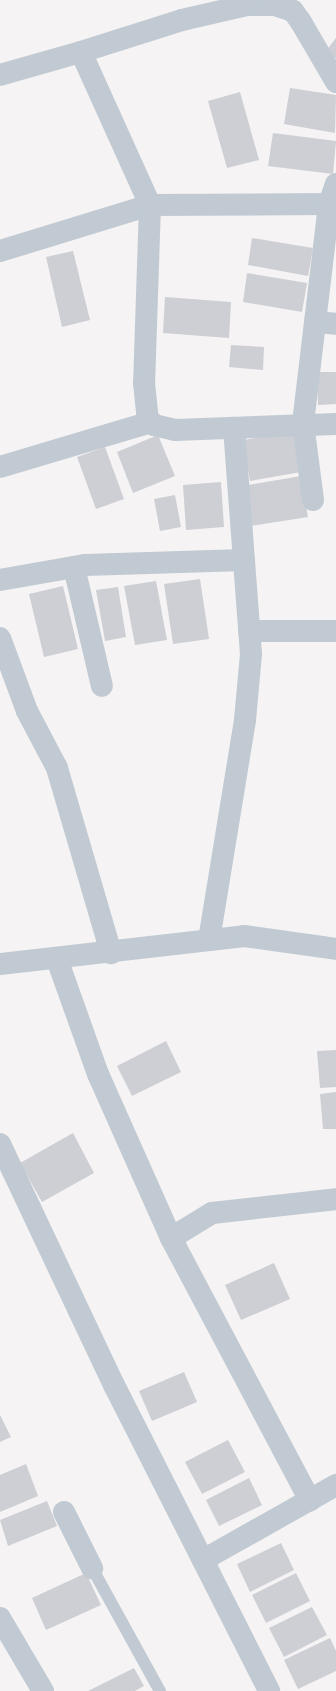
<!DOCTYPE html>
<html>
<head>
<meta charset="utf-8">
<style>
  body { margin:0 }
  #map { position:relative; width:336px; height:1691px; overflow:hidden; background:#f5f3f3; font-family:"IBM Plex Sans",sans-serif }
  div>[style] { position:absolute }
  [style*='--x'] { left:calc(var(--x)*1px); top:calc(var(--y)*1px); width:calc(var(--w)*1px); rotate:calc(var(--a)*1deg) }
  .building>* { inset:0; background:#cdcfd5 }
  .service>* { height:12px; margin:-6px; padding:0 6px; transform-origin:6px; border-radius:6px; background:#c1cad2 }
  .minor>* { height:22px; margin:-11px; padding:0 11px; transform-origin:11px; border-radius:11px; background:#c1cad2 }
  span { translate:-50% -50%; white-space:nowrap; text-align:center; line-height:1.15; -webkit-text-stroke:4px #fff; paint-order:stroke }
</style>
</head>
<body>
<div id="map">
  <div class="building">
    <i style="clip-path:polygon(336px 38px,336px 59px,326px 51px)"></i>
    <i style="clip-path:polygon(290px 88px,336px 95px,335px 133px,284px 124px)"></i>
    <i style="clip-path:polygon(240px 92px,259px 160px,227px 168px,208px 101px)"></i>
    <i style="clip-path:polygon(273px 133px,336px 141px,333px 174px,268px 166px)"></i>
    <i style="clip-path:polygon(252px 238px,313px 248px,308px 276px,248px 265px)"></i>
    <i style="clip-path:polygon(73px 251px,90px 320px,62px 327px,46px 257px)"></i>
    <i style="clip-path:polygon(247px 273px,307px 283px,302px 312px,243px 302px)"></i>
    <i style="clip-path:polygon(165px 297px,231px 302px,229px 338px,163px 333px)"></i>
    <i style="clip-path:polygon(231px 345px,264px 347px,263px 370px,229px 367px)"></i>
    <i style="clip-path:polygon(317px 372px,336px 372px,336px 404px,318px 405px)"></i>
    <i style="clip-path:polygon(294px 432px,301px 472px,250px 481px,243px 440px)"></i>
    <i style="clip-path:polygon(158px 435px,175px 476px,133px 493px,117px 452px)"></i>
    <i style="clip-path:polygon(105px 447px,124px 499px,96px 509px,77px 457px)"></i>
    <i style="clip-path:polygon(301px 476px,308px 517px,250px 526px,243px 486px)"></i>
    <i style="clip-path:polygon(221px 482px,224px 527px,186px 530px,183px 485px)"></i>
    <i style="clip-path:polygon(175px 495px,181px 527px,160px 531px,154px 499px)"></i>
    <i style="clip-path:polygon(200px 579px,209px 639px,173px 644px,164px 584px)"></i>
    <i style="clip-path:polygon(156px 581px,167px 640px,135px 645px,124px 586px)"></i>
    <i style="clip-path:polygon(63px 586px,78px 649px,44px 657px,29px 594px)"></i>
    <i style="clip-path:polygon(118px 587px,126px 637px,105px 641px,96px 590px)"></i>
    <i style="clip-path:polygon(166px 1041px,181px 1072px,132px 1096px,117px 1066px)"></i>
    <i style="clip-path:polygon(336px 1050px,336px 1087px,320px 1088px,317px 1051px)"></i>
    <i style="clip-path:polygon(336px 1092px,336px 1129px,323px 1129px,320px 1094px)"></i>
    <i style="clip-path:polygon(73px 1133px,94px 1173px,42px 1202px,20px 1163px)"></i>
    <i style="clip-path:polygon(274px 1263px,290px 1299px,241px 1320px,225px 1285px)"></i>
    <i style="clip-path:polygon(184px 1372px,197px 1402px,152px 1421px,139px 1391px)"></i>
    <i style="clip-path:polygon(0 1415px,11px 1437px,0 1442px)"></i>
    <i style="clip-path:polygon(228px 1440px,245px 1472px,202px 1494px,185px 1462px)"></i>
    <i style="clip-path:polygon(26px 1464px,38px 1496px,0 1512px,0 1475px)"></i>
    <i style="clip-path:polygon(249px 1478px,262px 1505px,219px 1526px,206px 1500px)"></i>
    <i style="clip-path:polygon(47px 1501px,57px 1526px,8px 1546px,0 1520px)"></i>
    <i style="clip-path:polygon(281px 1543px,294px 1570px,250px 1592px,237px 1564px)"></i>
    <i style="clip-path:polygon(86px 1573px,101px 1605px,46px 1630px,32px 1598px)"></i>
    <i style="clip-path:polygon(296px 1573px,310px 1601px,266px 1623px,252px 1595px)"></i>
    <i style="clip-path:polygon(312px 1607px,327px 1635px,284px 1657px,269px 1628px)"></i>
    <i style="clip-path:polygon(330px 1638px,336px 1651px,336px 1671px,298px 1689px,284px 1660px)"></i>
    <i style="clip-path:polygon(134px 1668px,144px 1686px,135px 1691px,88px 1691px)"></i>
  </div>
  <div class="service">
    <i style="--x:92;--y:1568;--w:141;--a:61.1"></i>
  </div>
  <div class="minor">
    <i style="--x:0;--y:75;--w:84;--a:-15.9"></i>
    <i style="--x:336;--y:82;--w:69;--a:-120.3"></i>
    <i style="--x:301;--y:22;--w:14;--a:-126"></i>
    <i style="--x:293;--y:11;--w:19;--a:-162"></i>
    <i style="--x:275;--y:5;--w:28;--a:180"></i>
    <i style="--x:247;--y:5;--w:67;--a:167"></i>
    <i style="--x:182;--y:20;--w:106;--a:162.4"></i>
    <i style="--x:81;--y:52;--w:168;--a:65.7"></i>
    <i style="--x:150;--y:205;--w:178;--a:91.9"></i>
    <i style="--x:144;--y:383;--w:36;--a:84"></i>
    <i style="--x:148;--y:419;--w:8;--a:45"></i>
    <i style="--x:154;--y:425;--w:22;--a:13"></i>
    <i style="--x:175;--y:430;--w:161;--a:-2.1"></i>
    <i style="--x:0;--y:251;--w:157;--a:-17"></i>
    <i style="--x:150;--y:205;--w:179;--a:-0.3"></i>
    <i style="--x:315;--y:322;--w:21;--a:5"></i>
    <i style="--x:0;--y:467;--w:158;--a:-16.6"></i>
    <i style="--x:313;--y:500;--w:78;--a:-97.4"></i>
    <i style="--x:303;--y:423;--w:221;--a:-83.2"></i>
    <i style="--x:329;--y:204;--w:21;--a:-71"></i>
    <i style="--x:74;--y:567;--w:122;--a:76.8"></i>
    <i style="--x:0;--y:580;--w:86;--a:-10"></i>
    <i style="--x:85;--y:565;--w:159;--a:-1.8"></i>
    <i style="--x:249;--y:631;--w:87;--a:0"></i>
    <i style="--x:0;--y:638;--w:78;--a:69.7"></i>
    <i style="--x:27;--y:711;--w:64;--a:62.2"></i>
    <i style="--x:57;--y:768;--w:193;--a:73.7"></i>
    <i style="--x:209;--y:940;--w:223;--a:-80.7"></i>
    <i style="--x:245;--y:720;--w:66;--a:-84.8"></i>
    <i style="--x:251;--y:654;--w:227;--a:-94.3"></i>
    <i style="--x:57;--y:959;--w:122;--a:70.4"></i>
    <i style="--x:98;--y:1074;--w:180;--a:66"></i>
    <i style="--x:171;--y:1238;--w:297;--a:62.1"></i>
    <i style="--x:0;--y:964;--w:246;--a:-6.5"></i>
    <i style="--x:244;--y:936;--w:93;--a:8"></i>
    <i style="--x:0;--y:1144;--w:267;--a:64.7"></i>
    <i style="--x:114;--y:1385;--w:343;--a:63.1"></i>
    <i style="--x:171;--y:1238;--w:48;--a:-31.4"></i>
    <i style="--x:212;--y:1213;--w:125;--a:-6.4"></i>
    <i style="--x:64;--y:1512;--w:63;--a:63.4"></i>
    <i style="--x:203;--y:1560;--w:153;--a:-29.4"></i>
    <i style="--x:0;--y:1618;--w:85;--a:59.5"></i>
  </div>
</div>
</body>
</html>
